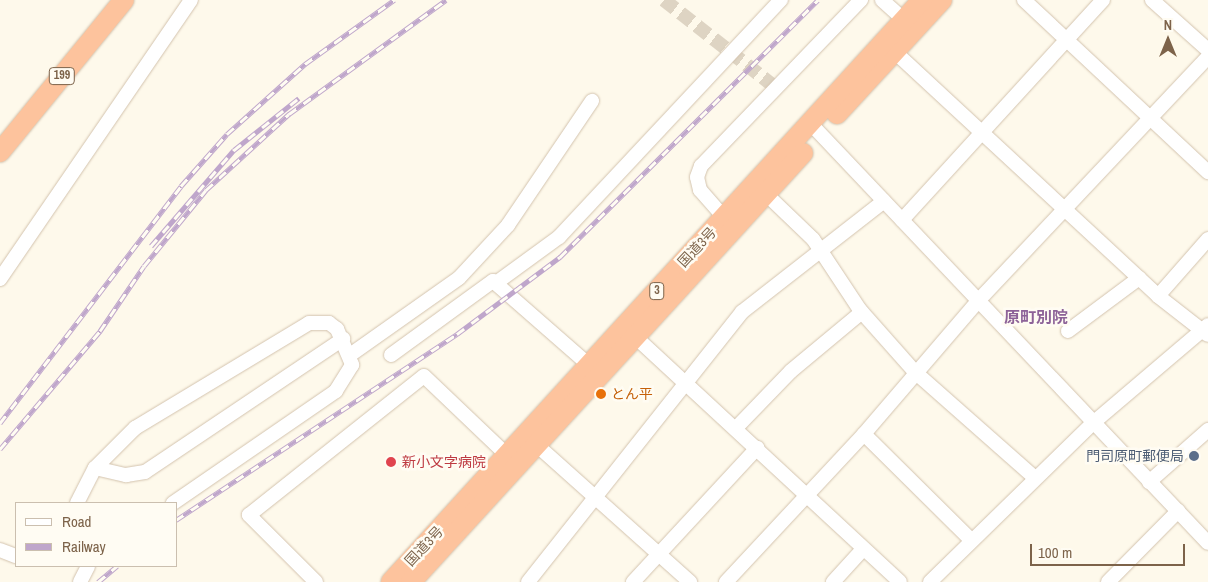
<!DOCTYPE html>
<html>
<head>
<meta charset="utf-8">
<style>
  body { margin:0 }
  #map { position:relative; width:1208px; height:582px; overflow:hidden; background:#fef9eb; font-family:"Archivo Narrow","Noto Sans JP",sans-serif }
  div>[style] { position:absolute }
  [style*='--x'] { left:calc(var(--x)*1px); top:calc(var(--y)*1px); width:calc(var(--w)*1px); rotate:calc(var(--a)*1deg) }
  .minor-tunnel>* { height:14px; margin-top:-7px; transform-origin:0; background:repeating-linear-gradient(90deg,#ded4c3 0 14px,transparent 0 21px) }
  .roads { filter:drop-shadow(0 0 1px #d3c3ae) drop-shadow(0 0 1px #d3c3ae) }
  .minor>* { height:14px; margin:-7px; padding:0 7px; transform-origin:7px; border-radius:7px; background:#fff }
  .highway>* { height:20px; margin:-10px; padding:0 10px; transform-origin:10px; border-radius:10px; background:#fdc39d }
  .rail>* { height:5px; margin-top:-2.5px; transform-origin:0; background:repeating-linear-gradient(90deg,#fffcf3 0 9px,#bfa6cb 0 18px); box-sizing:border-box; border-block:1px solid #bfa6cb }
  .dots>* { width:14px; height:14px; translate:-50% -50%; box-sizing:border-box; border:2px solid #fffcf3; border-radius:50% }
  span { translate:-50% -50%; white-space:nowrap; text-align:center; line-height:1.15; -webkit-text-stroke:5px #fffcf3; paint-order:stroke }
  .shield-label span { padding:1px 4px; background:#fffcf3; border:1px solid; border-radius:4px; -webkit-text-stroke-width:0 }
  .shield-label { font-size:12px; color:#7d634a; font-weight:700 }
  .street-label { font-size:14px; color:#7d634a }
  .food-label { font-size:14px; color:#c56008 }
  .left { translate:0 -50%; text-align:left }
  .service-label { font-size:14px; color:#4e5e75 }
  .right { translate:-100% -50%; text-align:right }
  .health-label { font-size:14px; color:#be3a42 }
  .quarter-label { font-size:16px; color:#8d6298; font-weight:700 }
  .legend { position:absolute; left:15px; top:502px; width:162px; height:65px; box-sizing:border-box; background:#fffcf3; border:1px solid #cbbfaf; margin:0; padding:6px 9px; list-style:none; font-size:15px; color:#7d634a }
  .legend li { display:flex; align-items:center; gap:10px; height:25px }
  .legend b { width:25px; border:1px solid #cbbfaf }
  .north { position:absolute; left:1143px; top:15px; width:50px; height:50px; -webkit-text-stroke:4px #fffcf3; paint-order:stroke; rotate:0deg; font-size:14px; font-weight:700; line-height:20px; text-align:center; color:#7d634a }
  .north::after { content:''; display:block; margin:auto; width:18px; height:22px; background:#7d634a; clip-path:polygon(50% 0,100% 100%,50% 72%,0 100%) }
  .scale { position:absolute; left:1030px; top:544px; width:155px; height:22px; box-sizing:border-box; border:2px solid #7d634a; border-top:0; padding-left:6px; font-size:15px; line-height:18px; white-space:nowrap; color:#7d634a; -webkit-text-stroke:4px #fffcf3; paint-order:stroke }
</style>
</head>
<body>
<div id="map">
  <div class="minor-tunnel">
    <i style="--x:664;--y:0;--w:136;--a:38.1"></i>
  </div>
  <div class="roads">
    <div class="minor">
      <i style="--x:882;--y:0;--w:36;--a:42"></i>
      <i style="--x:1024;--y:0;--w:252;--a:43.1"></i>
      <i style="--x:1152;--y:0;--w:75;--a:41.8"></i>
      <i style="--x:896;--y:53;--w:357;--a:42.8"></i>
      <i style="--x:1158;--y:296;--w:76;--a:-48.7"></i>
      <i style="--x:811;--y:124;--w:577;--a:46.54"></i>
      <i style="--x:766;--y:194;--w:65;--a:43.8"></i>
      <i style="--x:813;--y:239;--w:85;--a:56.5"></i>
      <i style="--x:860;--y:310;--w:84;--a:48.4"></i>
      <i style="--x:916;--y:373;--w:157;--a:41.4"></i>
      <i style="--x:902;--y:220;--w:298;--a:-47.6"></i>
      <i style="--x:729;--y:223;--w:44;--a:-131.3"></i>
      <i style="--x:700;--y:190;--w:13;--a:-103"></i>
      <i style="--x:697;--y:177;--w:12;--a:-70"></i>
      <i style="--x:701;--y:166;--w:231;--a:-46.1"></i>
      <i style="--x:0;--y:279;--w:338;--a:-55.6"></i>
      <i style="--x:496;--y:283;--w:78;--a:-36.1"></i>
      <i style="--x:559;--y:237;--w:325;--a:-46.9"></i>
      <i style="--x:1158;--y:296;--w:63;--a:38"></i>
      <i style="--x:629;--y:331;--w:369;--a:42.8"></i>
      <i style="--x:1068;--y:331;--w:89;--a:-36.7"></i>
      <i style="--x:350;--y:355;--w:133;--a:-35.2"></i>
      <i style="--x:459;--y:278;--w:72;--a:-47.2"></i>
      <i style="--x:508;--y:225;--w:150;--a:-55.9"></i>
      <i style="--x:391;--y:355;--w:126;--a:-36"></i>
      <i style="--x:493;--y:281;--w:128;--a:41.2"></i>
      <i style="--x:736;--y:428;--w:79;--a:-46"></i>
      <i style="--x:791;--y:371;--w:92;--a:-39.7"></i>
      <i style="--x:864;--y:434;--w:151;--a:44.7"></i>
      <i style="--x:530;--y:439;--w:215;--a:41.8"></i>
      <i style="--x:95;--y:468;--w:32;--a:13"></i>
      <i style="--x:126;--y:475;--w:19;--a:-9"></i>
      <i style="--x:145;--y:472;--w:239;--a:-33.9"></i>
      <i style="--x:1149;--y:482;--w:79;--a:-41.4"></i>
      <i style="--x:77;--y:503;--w:39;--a:-63"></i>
      <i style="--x:95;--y:468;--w:57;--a:-45"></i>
      <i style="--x:135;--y:428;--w:203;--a:-31.1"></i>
      <i style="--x:309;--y:323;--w:20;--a:0"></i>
      <i style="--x:329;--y:323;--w:10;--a:37"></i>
      <i style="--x:337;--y:329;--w:39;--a:67"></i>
      <i style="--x:352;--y:365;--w:31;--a:122"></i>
      <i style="--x:336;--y:391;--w:198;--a:145.5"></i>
      <i style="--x:0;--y:550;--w:17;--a:21"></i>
      <i style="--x:80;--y:582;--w:18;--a:-63"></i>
      <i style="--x:316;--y:582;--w:95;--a:-135"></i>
      <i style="--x:249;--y:515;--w:223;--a:-38.5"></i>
      <i style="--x:424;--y:376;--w:115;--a:43.6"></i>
      <i style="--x:528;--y:582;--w:345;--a:-51.6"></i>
      <i style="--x:742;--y:312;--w:180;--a:-38"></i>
      <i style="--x:633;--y:582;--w:183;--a:-47.2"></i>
      <i style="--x:726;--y:582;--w:202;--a:-47"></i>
      <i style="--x:864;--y:434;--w:174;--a:-49.4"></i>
      <i style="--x:977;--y:302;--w:337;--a:-46.7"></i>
      <i style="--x:833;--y:582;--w:45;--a:-47.7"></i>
      <i style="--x:930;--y:582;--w:228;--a:-44.3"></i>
      <i style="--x:1093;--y:423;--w:151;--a:-40.4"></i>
      <i style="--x:1108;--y:582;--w:100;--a:-45.4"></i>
    </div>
    <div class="highway">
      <i style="--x:837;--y:114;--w:155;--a:-47.4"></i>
      <i style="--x:0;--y:152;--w:196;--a:-50.8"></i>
      <i style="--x:391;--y:582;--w:788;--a:-47.62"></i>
      <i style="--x:411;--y:582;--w:581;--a:-47.58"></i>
    </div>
  </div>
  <div class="rail">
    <i style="--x:151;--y:246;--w:127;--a:-49.2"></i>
    <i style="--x:234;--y:150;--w:83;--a:-38.7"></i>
    <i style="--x:0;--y:423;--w:298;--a:-52.6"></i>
    <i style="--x:181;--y:186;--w:69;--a:-48.5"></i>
    <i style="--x:227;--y:134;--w:105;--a:-41.9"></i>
    <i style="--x:305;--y:64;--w:110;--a:-35.7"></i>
    <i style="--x:0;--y:449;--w:155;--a:-49.7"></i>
    <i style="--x:100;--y:331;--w:78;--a:-55.9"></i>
    <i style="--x:144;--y:266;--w:98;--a:-50.8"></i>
    <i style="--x:206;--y:190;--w:113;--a:-42.5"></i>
    <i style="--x:289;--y:114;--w:194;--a:-36"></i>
    <i style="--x:176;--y:520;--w:337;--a:-33.5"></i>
    <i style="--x:457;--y:334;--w:129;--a:-36.8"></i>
    <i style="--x:560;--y:257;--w:364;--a:-44.9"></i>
    <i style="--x:98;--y:582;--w:25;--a:-40"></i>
  </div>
  <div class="dots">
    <i style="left:601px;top:394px;background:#e8710a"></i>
    <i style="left:1194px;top:456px;background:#5c6f8a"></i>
    <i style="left:391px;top:462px;background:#e0444e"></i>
  </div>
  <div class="shield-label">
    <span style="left:62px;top:76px">199</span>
    <span style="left:657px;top:291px">3</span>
  </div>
  <div class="street-label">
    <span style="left:697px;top:247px;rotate:-47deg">国道3号</span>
    <span style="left:424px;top:546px;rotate:-47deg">国道3号</span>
  </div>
  <div class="food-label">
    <span class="left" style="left:611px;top:394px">とん平</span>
  </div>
  <div class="service-label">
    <span class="right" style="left:1184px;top:456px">門司原町郵便局</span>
  </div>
  <div class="health-label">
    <span class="left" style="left:402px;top:462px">新小文字病院</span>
  </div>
  <div class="quarter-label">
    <span style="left:1036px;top:317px">原町別院</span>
  </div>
  <ul class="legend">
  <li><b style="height:6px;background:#fff"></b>Road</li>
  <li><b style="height:6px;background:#bfa6cb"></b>Railway</li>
  </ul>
  <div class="north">N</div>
  <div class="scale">100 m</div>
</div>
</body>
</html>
